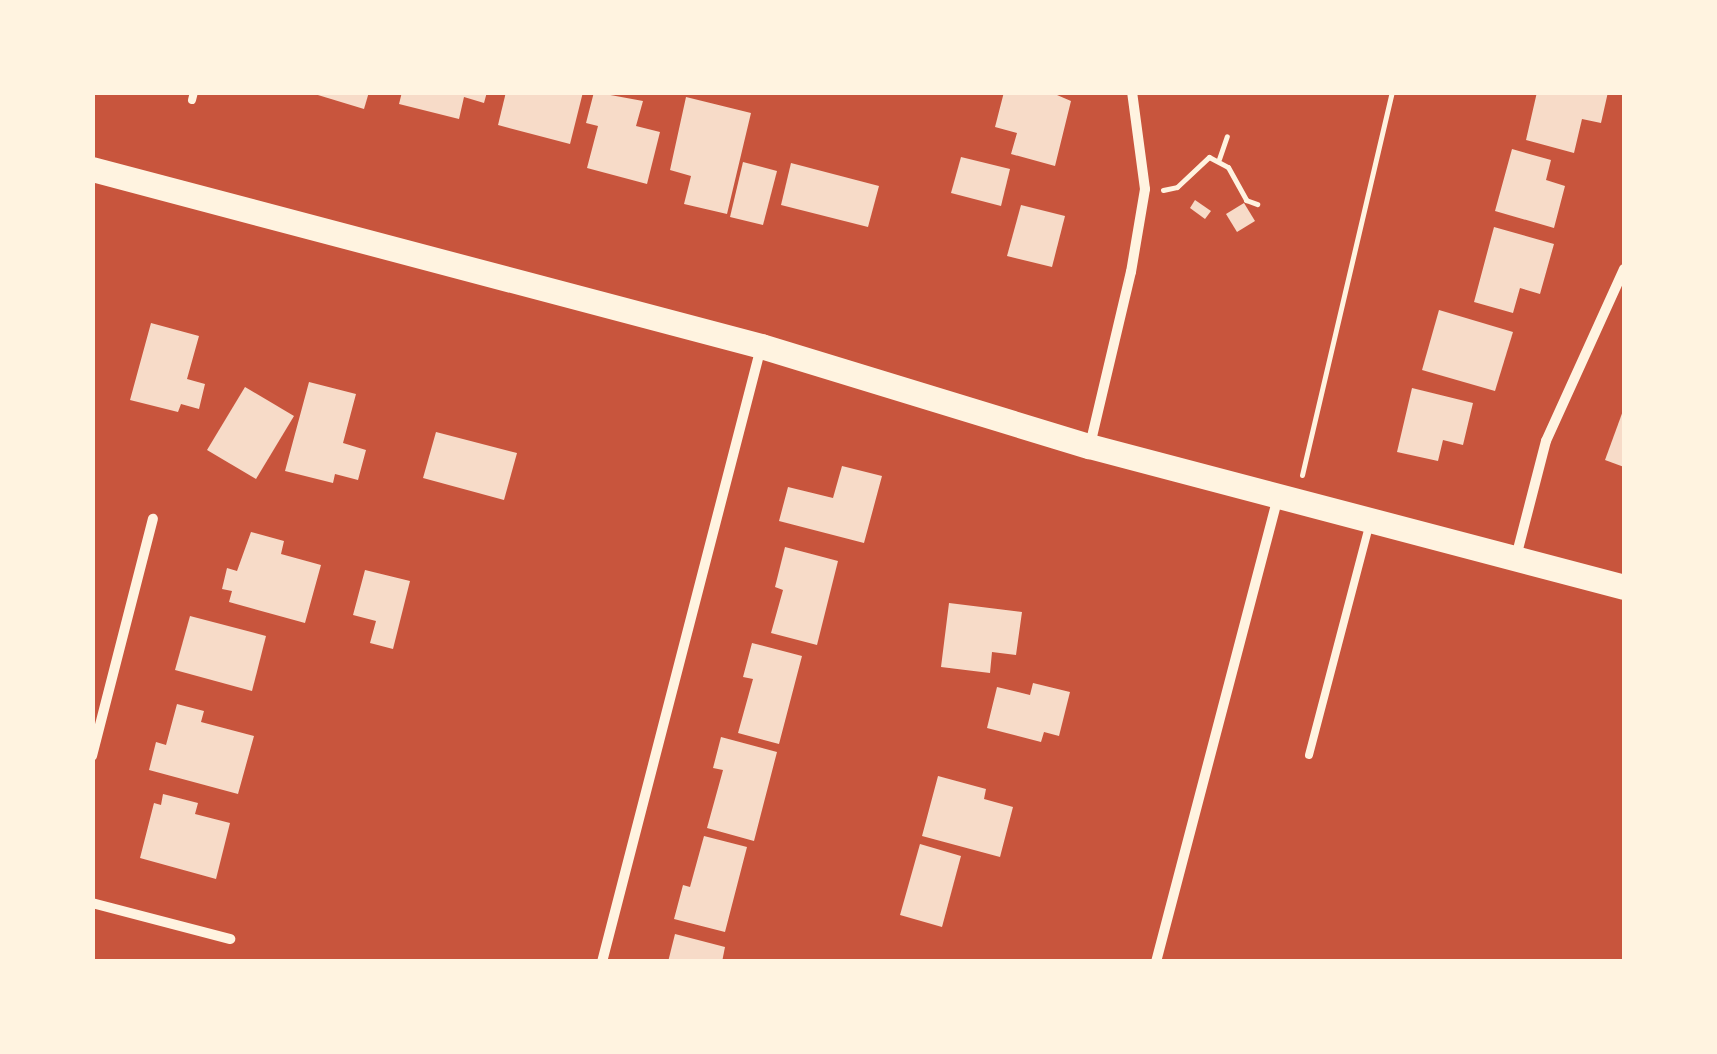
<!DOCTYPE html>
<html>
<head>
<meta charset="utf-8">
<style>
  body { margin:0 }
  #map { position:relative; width:1717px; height:1054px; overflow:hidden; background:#c8553d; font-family:"Roboto Serif",serif }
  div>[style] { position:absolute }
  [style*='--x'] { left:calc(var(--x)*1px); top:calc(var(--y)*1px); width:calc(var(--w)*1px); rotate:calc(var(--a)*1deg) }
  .building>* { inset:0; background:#f7dbc8 }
  .path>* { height:5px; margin:-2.5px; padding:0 2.5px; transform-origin:2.5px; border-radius:2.5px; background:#fff3e0 }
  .service>* { height:8px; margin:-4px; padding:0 4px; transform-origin:4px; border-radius:4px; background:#fff3e0 }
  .minor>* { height:10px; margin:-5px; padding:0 5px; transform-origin:5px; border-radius:5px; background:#fff3e0 }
  .primary>* { height:25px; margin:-12.5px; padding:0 12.5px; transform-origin:12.5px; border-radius:12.5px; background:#fff3e0 }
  span { translate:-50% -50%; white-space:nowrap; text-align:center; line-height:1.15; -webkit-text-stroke:10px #fff3e0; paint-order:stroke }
  .frame { position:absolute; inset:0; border:95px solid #fff3e0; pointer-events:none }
</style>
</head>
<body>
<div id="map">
  <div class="building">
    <i style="clip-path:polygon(308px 92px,369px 92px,364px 109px)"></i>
    <i style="clip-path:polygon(402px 92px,487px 92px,484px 103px,464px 97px,459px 119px,399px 104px)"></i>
    <i style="clip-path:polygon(506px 92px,583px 92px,570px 144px,498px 125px)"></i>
    <i style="clip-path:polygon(594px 92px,643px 101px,636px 126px,660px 132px,647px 184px,587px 168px,598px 126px,586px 123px)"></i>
    <i style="clip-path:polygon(1004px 92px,1050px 92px,1071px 101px,1055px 166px,1011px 154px,1017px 133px,995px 127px)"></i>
    <i style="clip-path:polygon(1537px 92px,1608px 92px,1601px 123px,1582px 119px,1574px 153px,1526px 140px)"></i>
    <i style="clip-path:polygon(686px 97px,751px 113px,727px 214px,684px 204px,691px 176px,670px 170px)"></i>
    <i style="clip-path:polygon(1512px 149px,1551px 160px,1546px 180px,1565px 186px,1554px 228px,1495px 211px)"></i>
    <i style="clip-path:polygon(961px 157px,1010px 169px,1001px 206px,951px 193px)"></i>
    <i style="clip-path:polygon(743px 162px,777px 171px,763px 225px,730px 217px)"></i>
    <i style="clip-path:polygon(791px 163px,879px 186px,868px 227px,781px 205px)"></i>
    <i style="clip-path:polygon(1195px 200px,1211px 211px,1205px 219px,1190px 208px)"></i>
    <i style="clip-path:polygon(1244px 203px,1255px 221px,1237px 232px,1226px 214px)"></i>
    <i style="clip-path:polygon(1021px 205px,1065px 216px,1052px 267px,1007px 256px)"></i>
    <i style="clip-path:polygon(1494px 227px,1554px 244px,1540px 294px,1520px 288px,1513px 313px,1474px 302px)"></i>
    <i style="clip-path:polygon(1439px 310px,1513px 332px,1495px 391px,1422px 370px)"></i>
    <i style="clip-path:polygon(151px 323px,199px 336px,187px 379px,205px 384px,199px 409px,181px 404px,178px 412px,130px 400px)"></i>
    <i style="clip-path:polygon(309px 382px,356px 394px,343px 443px,366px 450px,358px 480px,335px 474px,333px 483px,285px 471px)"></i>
    <i style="clip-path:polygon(245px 387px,294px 416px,256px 479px,207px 450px)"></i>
    <i style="clip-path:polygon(1412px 388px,1473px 403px,1463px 445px,1443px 440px,1438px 461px,1397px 452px)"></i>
    <i style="clip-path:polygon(1624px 408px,1624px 467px,1605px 460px)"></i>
    <i style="clip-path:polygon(436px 432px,517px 453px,504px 500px,423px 478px)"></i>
    <i style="clip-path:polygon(842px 466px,882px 476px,864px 543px,779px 521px,788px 487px,833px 498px)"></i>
    <i style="clip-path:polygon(251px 532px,284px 541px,281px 554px,321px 565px,305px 623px,229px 602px,232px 591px,222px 589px,227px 568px,237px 571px)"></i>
    <i style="clip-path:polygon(785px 547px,838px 561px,817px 645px,771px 633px,783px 590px,775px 587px)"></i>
    <i style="clip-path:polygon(365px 570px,410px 581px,393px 649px,370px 643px,376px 621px,353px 615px)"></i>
    <i style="clip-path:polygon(949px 603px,1022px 612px,1016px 655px,992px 652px,990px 673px,941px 667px)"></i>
    <i style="clip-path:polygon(190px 616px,266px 636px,252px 691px,175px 670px)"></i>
    <i style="clip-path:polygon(752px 643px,802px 656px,779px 744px,738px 733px,753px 679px,743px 677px)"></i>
    <i style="clip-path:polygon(1033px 683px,1070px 692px,1059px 736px,1044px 732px,1041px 742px,987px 728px,997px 687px,1030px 695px)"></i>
    <i style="clip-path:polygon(177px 704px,204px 711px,201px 722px,254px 736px,238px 794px,149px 770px,156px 742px,166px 745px)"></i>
    <i style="clip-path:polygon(721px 737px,777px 752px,754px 841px,707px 828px,723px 770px,713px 768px)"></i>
    <i style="clip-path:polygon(938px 776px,986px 789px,984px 799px,1013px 807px,1000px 857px,922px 836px)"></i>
    <i style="clip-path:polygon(163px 794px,198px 803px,195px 814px,230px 823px,216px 879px,140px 858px,154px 803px,161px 805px)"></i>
    <i style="clip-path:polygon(704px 836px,747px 847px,725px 932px,674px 919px,683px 885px,690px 887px)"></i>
    <i style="clip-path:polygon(920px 844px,961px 856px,942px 927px,900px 915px)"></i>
    <i style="clip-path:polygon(675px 934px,725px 947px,722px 962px,668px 962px)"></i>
  </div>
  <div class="path">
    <i style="--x:1219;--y:159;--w:24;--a:-71"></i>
    <i style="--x:1163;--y:190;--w:14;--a:-12"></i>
    <i style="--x:1177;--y:187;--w:44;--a:-43.2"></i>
    <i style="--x:1209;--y:157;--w:21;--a:28"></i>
    <i style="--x:1228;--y:167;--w:38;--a:61"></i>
    <i style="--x:1246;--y:200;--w:12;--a:20"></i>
    <i style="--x:1302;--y:475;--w:393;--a:-76.8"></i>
  </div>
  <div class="service">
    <i style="--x:192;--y:100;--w:8;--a:-76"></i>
    <i style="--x:1309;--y:755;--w:237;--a:-75.3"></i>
  </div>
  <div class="minor">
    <i style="--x:1090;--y:445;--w:178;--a:-76.7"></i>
    <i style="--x:1131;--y:272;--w:84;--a:-80.4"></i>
    <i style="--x:1145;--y:189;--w:98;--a:-97.6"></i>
    <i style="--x:1516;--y:557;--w:120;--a:-75.5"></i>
    <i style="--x:1546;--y:441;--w:189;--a:-65.6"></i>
    <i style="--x:92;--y:756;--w:245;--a:-75.6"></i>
    <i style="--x:92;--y:903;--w:143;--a:14.6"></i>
    <i style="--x:602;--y:962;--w:635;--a:-75.5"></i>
    <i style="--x:1156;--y:962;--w:480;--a:-75.3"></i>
  </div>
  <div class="primary">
    <i style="--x:92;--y:169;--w:692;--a:14.82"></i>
    <i style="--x:761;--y:346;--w:343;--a:17"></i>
    <i style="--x:1089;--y:446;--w:553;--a:14.76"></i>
  </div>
  <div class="frame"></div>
</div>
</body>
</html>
